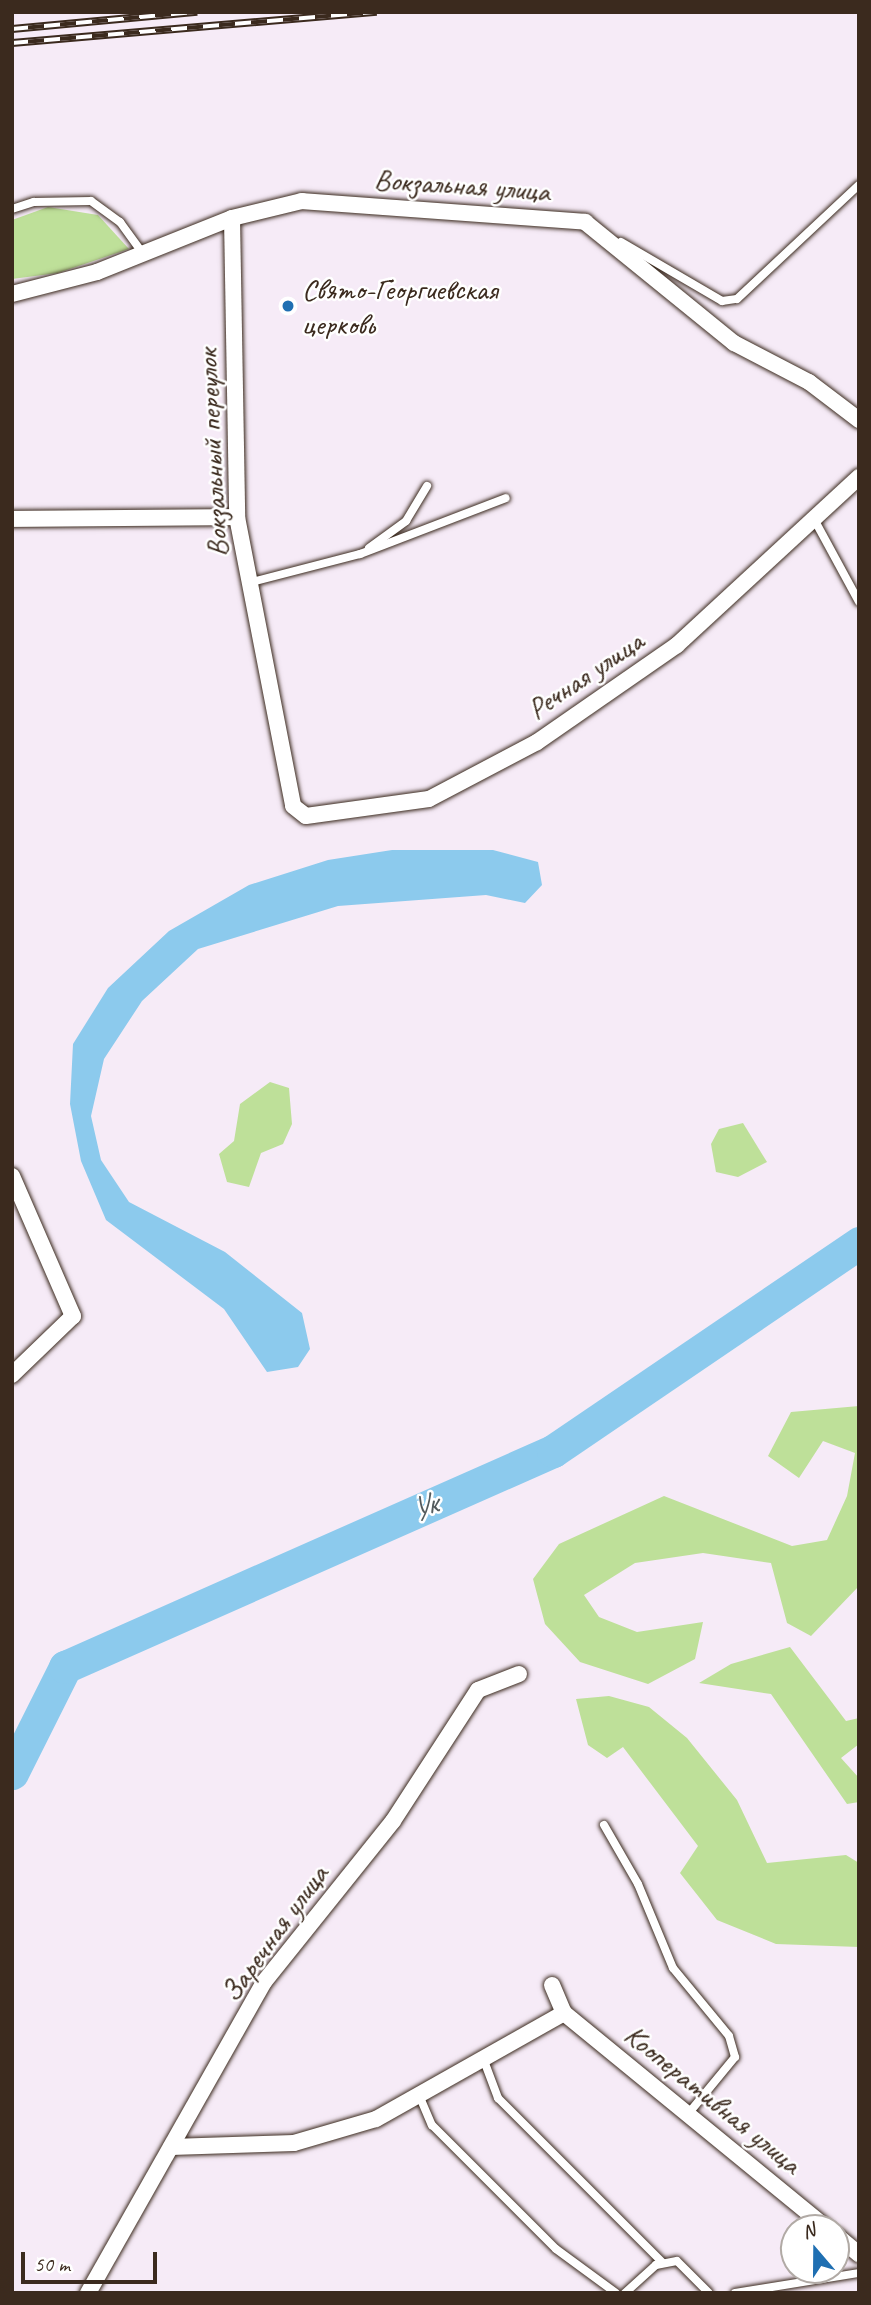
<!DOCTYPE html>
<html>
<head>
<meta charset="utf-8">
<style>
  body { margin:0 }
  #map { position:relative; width:871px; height:2305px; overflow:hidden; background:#f6ebf7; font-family:Caveat,sans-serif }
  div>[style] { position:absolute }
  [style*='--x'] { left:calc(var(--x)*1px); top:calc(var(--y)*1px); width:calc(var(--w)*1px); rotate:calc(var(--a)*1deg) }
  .green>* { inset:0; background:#bee099 }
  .water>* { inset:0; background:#8ccaed }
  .river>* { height:33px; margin:-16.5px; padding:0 16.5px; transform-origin:16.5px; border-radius:16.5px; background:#8ccaed }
  .roads { filter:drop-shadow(0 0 2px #3b2a1e) drop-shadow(0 0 2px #3b2a1e) }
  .lane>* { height:8px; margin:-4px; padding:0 4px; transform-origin:4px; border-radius:4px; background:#fff }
  .street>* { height:16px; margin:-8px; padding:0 8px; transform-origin:8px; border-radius:8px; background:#fff }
  .rail>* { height:8px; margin-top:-4px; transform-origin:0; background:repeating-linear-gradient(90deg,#fff 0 16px,#3b2a1e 0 32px); box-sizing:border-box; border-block:2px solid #3b2a1e }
  .dots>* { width:19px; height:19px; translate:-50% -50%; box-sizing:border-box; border:4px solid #fff; border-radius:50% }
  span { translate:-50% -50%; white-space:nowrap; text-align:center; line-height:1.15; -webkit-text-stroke:5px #fff; paint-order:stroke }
  .street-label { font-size:30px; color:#3b2a1e }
  .poi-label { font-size:30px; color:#3b2a1e }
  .left { translate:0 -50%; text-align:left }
  .water-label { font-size:32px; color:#535a5c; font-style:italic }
  .frame { position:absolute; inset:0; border:14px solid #3b2a1e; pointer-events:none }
  .north { position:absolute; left:780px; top:2214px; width:70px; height:70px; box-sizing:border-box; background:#fff; border:2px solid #b1aaa5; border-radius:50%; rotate:340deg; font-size:19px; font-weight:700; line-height:28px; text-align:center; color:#3b2a1e }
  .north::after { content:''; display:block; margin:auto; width:24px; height:32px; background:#1f6fb2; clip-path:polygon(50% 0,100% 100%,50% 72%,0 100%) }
  .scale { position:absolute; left:21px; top:2252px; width:136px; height:32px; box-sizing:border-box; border:4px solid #3b2a1e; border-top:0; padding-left:9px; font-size:21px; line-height:24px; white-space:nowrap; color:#3b2a1e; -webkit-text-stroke:5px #fff; paint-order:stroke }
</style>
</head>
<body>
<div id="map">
  <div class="green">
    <i style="clip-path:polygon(48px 207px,98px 215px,129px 249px,58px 273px,12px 279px,12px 220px)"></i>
    <i style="clip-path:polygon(270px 1082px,289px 1088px,292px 1124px,283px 1144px,261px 1153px,249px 1187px,227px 1182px,219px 1154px,234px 1141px,240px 1104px)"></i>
    <i style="clip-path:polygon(743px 1123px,767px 1162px,738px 1177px,716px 1172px,711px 1144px,719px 1129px)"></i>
    <i style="clip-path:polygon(859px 1406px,859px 1586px,811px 1636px,787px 1623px,771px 1563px,703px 1553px,635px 1563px,584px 1595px,599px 1617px,637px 1632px,703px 1622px,695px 1659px,648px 1684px,580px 1662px,545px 1624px,533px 1579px,559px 1544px,664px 1496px,792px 1546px,827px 1540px,847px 1496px,855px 1453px,823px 1441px,799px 1478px,768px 1456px,791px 1412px)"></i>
    <i style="clip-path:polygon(790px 1647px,846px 1721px,859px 1718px,859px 1744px,841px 1758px,859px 1778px,859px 1802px,847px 1804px,771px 1694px,699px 1683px,731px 1664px)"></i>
    <i style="clip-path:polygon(609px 1696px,649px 1707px,687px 1738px,737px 1800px,767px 1863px,846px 1855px,859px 1863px,859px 1947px,776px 1944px,717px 1920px,680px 1873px,698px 1846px,623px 1747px,607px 1758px,588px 1745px,576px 1699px)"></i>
  </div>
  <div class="water">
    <i style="clip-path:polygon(392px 850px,493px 850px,538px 862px,542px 885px,525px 903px,486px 895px,338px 906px,198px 949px,142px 1001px,104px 1059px,91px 1116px,101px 1160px,129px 1202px,225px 1252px,302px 1313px,310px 1349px,298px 1367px,267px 1372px,224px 1309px,106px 1220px,81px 1161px,70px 1104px,73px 1044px,108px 988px,169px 931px,249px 885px,328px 860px)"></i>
  </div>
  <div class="river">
    <i style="--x:12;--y:1773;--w:119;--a:-63.4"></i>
    <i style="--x:65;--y:1667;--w:534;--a:-23.88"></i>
    <i style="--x:553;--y:1451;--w:370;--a:-34.2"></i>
  </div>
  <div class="roads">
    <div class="lane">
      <i style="--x:12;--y:209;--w:23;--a:-18"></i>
      <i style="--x:34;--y:202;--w:57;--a:-1"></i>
      <i style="--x:91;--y:201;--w:36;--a:36"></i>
      <i style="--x:120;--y:222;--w:36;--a:54"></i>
      <i style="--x:621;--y:242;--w:117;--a:30.3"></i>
      <i style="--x:722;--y:301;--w:15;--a:-8"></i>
      <i style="--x:737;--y:299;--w:167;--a:-43.1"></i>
      <i style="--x:814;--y:519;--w:94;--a:61.5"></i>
      <i style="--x:369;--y:548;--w:46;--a:-36.1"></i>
      <i style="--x:406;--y:521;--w:41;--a:-59"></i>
      <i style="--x:248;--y:583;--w:116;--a:-14.5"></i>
      <i style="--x:360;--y:554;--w:156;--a:-21"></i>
      <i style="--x:604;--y:1825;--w:68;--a:60"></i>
      <i style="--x:638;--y:1884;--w:91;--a:67.4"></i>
      <i style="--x:673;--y:1968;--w:88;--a:50.5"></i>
      <i style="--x:729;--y:2036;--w:22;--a:74"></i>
      <i style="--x:735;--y:2057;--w:74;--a:129.5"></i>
      <i style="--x:483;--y:2058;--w:43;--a:69.4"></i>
      <i style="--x:498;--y:2098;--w:233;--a:45"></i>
      <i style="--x:419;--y:2095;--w:33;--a:67"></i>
      <i style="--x:432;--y:2125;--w:175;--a:45"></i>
      <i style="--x:556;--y:2249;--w:74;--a:36.3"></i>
      <i style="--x:625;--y:2293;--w:42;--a:-42.1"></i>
      <i style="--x:656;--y:2265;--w:21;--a:-11"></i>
      <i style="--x:677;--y:2261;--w:45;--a:45"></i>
      <i style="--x:735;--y:2293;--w:126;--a:-9.2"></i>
    </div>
    <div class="street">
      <i style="--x:232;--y:218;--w:299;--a:89"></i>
      <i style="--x:237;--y:517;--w:294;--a:79"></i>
      <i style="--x:293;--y:806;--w:16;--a:38"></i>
      <i style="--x:306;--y:816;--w:124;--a:-7.9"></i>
      <i style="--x:429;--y:799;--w:122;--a:-27.8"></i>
      <i style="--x:537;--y:742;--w:170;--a:-34.7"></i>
      <i style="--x:677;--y:645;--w:248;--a:-42.7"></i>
      <i style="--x:12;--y:294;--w:88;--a:-14.5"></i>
      <i style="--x:97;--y:272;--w:145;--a:-21.8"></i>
      <i style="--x:232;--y:218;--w:72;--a:-13.7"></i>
      <i style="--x:302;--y:201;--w:284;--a:4.2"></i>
      <i style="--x:585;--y:222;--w:192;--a:39.1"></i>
      <i style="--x:734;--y:343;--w:85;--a:27.5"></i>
      <i style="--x:809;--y:382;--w:63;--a:37.2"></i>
      <i style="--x:12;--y:519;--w:225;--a:-0.5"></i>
      <i style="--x:12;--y:1176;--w:153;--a:66.5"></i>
      <i style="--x:73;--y:1316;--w:85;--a:136"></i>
      <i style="--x:552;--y:1985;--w:30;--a:67"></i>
      <i style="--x:564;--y:2013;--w:340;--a:39.3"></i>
      <i style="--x:171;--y:2147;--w:123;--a:-1.9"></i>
      <i style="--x:294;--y:2143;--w:85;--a:-16.3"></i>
      <i style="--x:376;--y:2119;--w:216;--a:-29.4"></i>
      <i style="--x:836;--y:2235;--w:30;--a:40"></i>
      <i style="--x:88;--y:2293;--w:357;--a:-60.5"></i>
      <i style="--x:264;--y:1982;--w:206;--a:-51.3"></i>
      <i style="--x:393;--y:1821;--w:156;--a:-57"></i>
      <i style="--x:478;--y:1690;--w:44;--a:-21.3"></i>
    </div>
  </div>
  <div class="rail">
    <i style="--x:12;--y:29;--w:186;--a:-5.3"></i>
    <i style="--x:12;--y:43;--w:366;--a:-4.9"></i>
  </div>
  <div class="dots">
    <i style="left:288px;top:306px;background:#1f6fb2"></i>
  </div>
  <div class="street-label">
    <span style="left:462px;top:185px;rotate:4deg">Вокзальная улица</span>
    <span style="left:212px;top:453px;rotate:-93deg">Вокзальный переулок</span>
    <span style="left:585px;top:675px;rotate:-34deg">Речная улица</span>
    <span style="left:274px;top:1933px;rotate:-54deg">Заречная улица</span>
    <span style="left:713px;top:2099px;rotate:39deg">Кооперативная улица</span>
  </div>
  <div class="poi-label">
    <span class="left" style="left:302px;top:306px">Свято-Георгиевская<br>церковь</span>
  </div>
  <div class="water-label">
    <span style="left:424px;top:1508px;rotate:-24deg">Ук</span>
  </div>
  <div class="frame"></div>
  <div class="north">N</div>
  <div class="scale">50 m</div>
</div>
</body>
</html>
